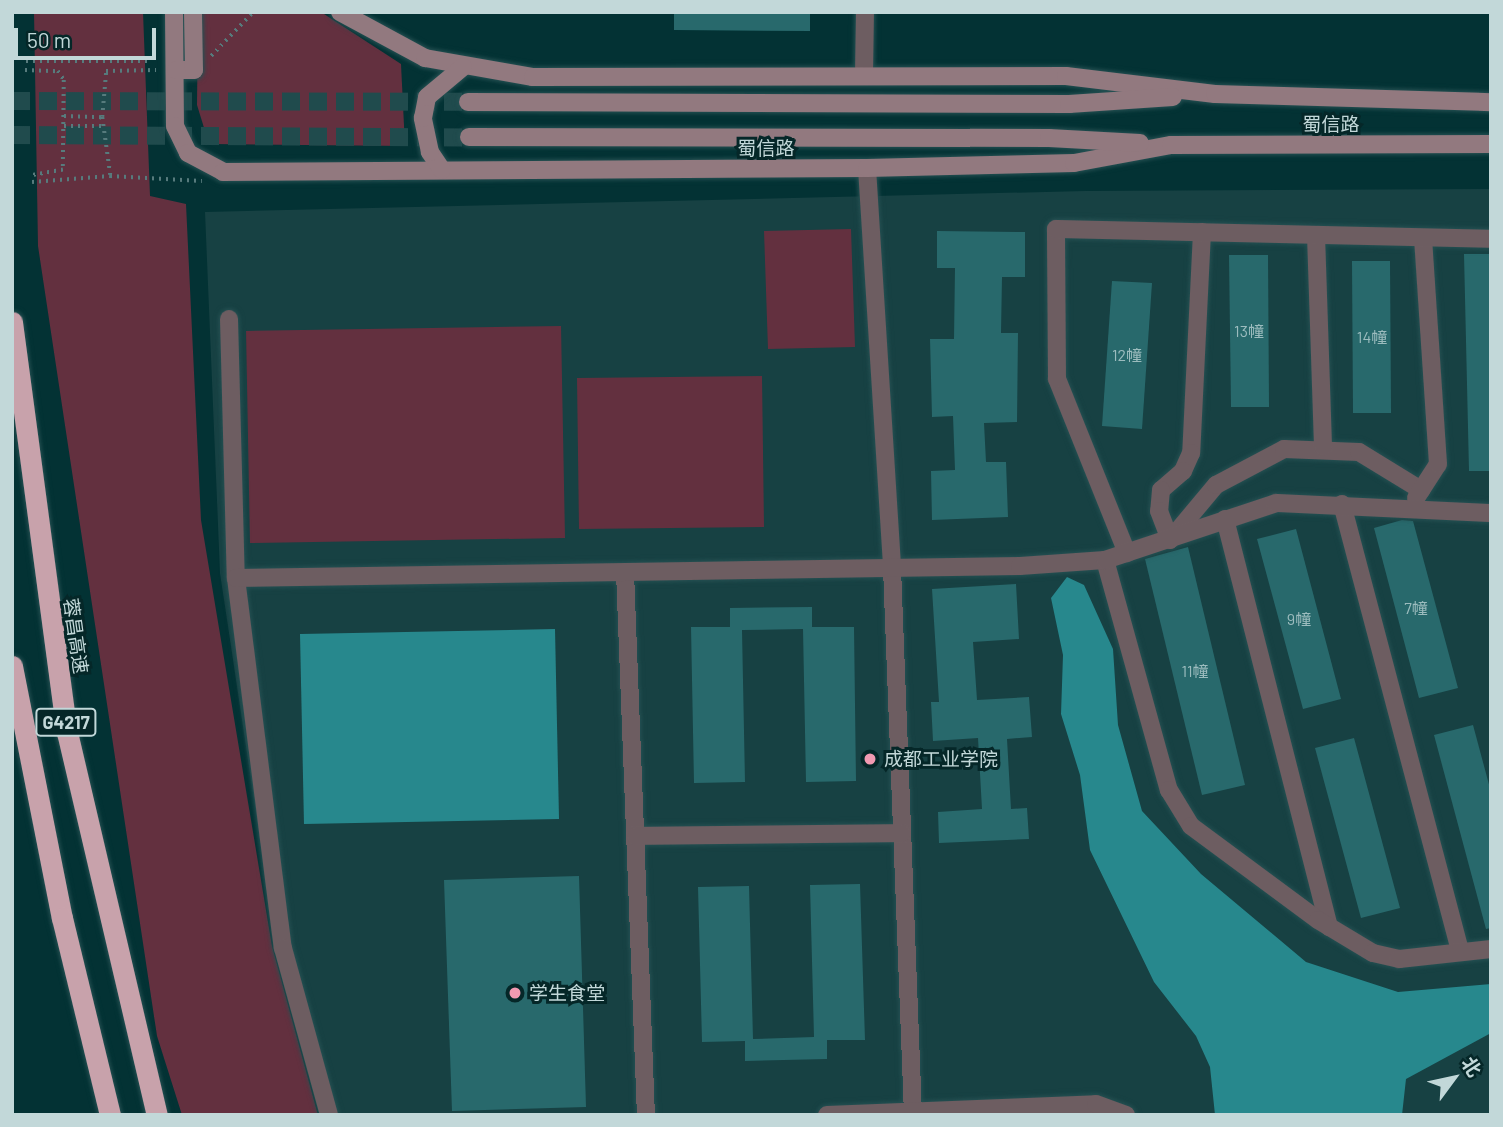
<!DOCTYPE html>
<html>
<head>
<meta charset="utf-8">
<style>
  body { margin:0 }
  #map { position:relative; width:1503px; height:1127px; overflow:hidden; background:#033234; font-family:Barlow,"Noto Sans SC",sans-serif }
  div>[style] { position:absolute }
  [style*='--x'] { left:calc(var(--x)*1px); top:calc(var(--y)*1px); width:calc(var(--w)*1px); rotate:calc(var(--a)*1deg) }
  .built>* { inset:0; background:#174143 }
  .green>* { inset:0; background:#63303f }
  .water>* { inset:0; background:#27888d }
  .building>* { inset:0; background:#28696c }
  .secondary-tunnel>* { height:18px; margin-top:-9px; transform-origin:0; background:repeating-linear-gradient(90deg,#204b4d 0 18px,transparent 0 27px) }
  .path>* { height:3.5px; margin-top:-1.75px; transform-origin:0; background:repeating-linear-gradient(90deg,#577b7d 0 2px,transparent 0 7px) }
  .roads { filter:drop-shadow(0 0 2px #255052) drop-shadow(0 0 2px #255052) }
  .street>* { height:18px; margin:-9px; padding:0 9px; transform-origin:9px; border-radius:9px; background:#6d5d61 }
  .secondary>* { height:18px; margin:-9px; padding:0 9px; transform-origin:9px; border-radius:9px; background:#92797f }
  .highway>* { height:21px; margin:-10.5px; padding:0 10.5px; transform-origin:10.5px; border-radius:10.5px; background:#c8a2ab }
  .dots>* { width:19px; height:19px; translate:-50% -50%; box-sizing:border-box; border:4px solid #052728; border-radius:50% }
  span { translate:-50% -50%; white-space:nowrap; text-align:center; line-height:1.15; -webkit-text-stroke:6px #052728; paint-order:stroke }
  .number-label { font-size:16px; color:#9cbcbe }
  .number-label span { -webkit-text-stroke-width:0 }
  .shield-label span { padding:2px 5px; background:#052728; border:2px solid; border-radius:5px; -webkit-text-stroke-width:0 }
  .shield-label { font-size:18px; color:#c2d8d9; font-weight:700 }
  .street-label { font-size:19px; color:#c2d8d9 }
  .poi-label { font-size:19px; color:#c2d8d9 }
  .left { translate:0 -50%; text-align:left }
  .frame { position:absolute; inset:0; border:14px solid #c2d8d9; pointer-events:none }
  .north { position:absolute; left:1419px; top:1043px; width:70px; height:70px; -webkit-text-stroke:5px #052728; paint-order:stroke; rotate:57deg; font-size:19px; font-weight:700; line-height:28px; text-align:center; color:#c2d8d9 }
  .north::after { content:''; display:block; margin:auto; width:24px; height:32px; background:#c2d8d9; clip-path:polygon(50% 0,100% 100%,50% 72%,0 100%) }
  .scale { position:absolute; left:14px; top:28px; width:142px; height:32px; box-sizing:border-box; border:4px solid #c2d8d9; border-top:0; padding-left:9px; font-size:21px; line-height:24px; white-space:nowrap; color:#c2d8d9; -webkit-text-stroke:5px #052728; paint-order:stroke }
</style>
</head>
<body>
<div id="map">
  <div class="built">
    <i style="clip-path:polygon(1491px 189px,1491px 1115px,322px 1115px,276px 946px,220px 573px,205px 212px,1085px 191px)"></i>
  </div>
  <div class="green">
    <i style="clip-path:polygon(34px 12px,143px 12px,150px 196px,186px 204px,201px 520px,272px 946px,318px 1115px,182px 1115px,157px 1036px,38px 246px)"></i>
    <i style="clip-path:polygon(198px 12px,321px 12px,401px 64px,405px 146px,209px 144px,197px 105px)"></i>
    <i style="clip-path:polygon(851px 229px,855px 347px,768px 349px,764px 231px)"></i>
    <i style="clip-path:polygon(561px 326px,565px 538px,250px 543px,246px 331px)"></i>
    <i style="clip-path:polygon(762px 376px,764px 527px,579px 529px,577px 378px)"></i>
  </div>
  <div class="water">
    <i style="clip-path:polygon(1067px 577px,1084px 585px,1113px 649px,1118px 725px,1142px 811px,1201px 874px,1306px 962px,1398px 992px,1491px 984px,1491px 1033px,1406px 1079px,1402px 1115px,1215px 1115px,1210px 1067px,1196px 1036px,1154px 982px,1090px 850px,1080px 775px,1061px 714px,1063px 655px,1051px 598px)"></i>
    <i style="clip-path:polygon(555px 629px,559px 819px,304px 824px,300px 634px)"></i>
  </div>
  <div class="building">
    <i style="clip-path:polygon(674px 12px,810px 12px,810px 31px,674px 30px)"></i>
    <i style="clip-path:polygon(937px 231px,1025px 232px,1025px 277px,1002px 277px,1001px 333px,1018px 333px,1017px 422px,984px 423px,986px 462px,1006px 462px,1008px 517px,932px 520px,931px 471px,955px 470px,953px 416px,932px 417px,930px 339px,954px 339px,955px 268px,937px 268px)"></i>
    <i style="clip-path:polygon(1464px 254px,1491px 254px,1491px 471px,1469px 471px)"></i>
    <i style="clip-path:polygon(1229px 255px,1268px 255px,1269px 407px,1231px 407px)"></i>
    <i style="clip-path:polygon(1352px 261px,1390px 261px,1391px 413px,1353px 413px)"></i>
    <i style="clip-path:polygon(1112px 281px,1152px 283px,1142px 429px,1102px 426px)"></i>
    <i style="clip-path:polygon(1402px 520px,1413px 521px,1458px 688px,1419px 698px,1374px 528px)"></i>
    <i style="clip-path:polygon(1296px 529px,1341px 699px,1303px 709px,1257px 539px)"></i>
    <i style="clip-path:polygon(1188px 547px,1245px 785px,1202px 795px,1145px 559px)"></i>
    <i style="clip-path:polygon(1016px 584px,1019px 639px,973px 642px,977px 700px,1029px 697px,1032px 737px,1007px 739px,1011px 809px,1027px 808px,1029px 839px,939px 843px,938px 812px,982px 809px,978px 738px,933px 741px,931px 702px,939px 702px,932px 589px)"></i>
    <i style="clip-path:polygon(812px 607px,812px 627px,854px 627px,856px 781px,806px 782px,803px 629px,742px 630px,745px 782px,694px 783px,691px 627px,730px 627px,730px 608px)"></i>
    <i style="clip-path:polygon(1473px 725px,1491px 792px,1491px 928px,1486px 929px,1434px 735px)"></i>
    <i style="clip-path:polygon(1354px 738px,1400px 908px,1361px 918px,1315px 748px)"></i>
    <i style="clip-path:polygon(579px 876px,586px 1107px,452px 1111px,444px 880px)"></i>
    <i style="clip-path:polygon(860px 884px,865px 1040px,827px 1040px,827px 1059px,745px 1061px,745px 1041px,702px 1042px,698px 887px,749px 886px,753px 1039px,814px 1037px,810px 885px)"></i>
  </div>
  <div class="secondary-tunnel">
    <i style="--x:12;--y:101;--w:456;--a:0.1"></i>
    <i style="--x:12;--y:135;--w:457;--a:0.3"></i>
  </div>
  <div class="path">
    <i style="--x:211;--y:56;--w:61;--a:-46.3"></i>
    <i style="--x:26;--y:61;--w:123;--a:0"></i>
    <i style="--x:25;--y:70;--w:33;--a:2"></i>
    <i style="--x:58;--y:71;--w:11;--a:56"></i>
    <i style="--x:64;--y:80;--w:90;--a:90.6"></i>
    <i style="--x:63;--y:170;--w:34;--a:170"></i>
    <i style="--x:64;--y:116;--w:38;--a:2"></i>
    <i style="--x:64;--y:126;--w:39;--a:0"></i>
    <i style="--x:110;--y:175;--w:59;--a:-97.9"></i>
    <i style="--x:102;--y:117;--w:46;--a:-85"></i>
    <i style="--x:106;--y:71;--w:50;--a:-1.1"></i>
    <i style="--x:32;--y:182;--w:78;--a:-4.4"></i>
    <i style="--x:110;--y:176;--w:92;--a:3.1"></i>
  </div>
  <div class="roads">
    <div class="street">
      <i style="--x:864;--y:74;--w:62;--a:-89.1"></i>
      <i style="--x:867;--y:168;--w:401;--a:86.4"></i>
      <i style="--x:892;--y:568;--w:547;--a:87.8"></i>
      <i style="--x:1202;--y:232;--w:221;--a:92.8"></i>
      <i style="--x:1191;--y:453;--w:20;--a:114"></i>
      <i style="--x:1183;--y:471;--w:29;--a:139"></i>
      <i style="--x:1161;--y:490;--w:21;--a:95"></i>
      <i style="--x:1159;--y:511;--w:31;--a:69"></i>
      <i style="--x:1170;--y:540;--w:72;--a:-50.1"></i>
      <i style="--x:1216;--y:485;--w:77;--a:-27.9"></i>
      <i style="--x:1284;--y:449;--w:75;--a:2.3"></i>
      <i style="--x:1359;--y:452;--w:73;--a:31.5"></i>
      <i style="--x:1316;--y:235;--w:212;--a:88.1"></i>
      <i style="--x:229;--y:319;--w:259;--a:88.5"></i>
      <i style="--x:236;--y:578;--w:373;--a:82.8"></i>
      <i style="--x:283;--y:948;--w:173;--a:74.6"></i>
      <i style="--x:1416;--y:498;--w:40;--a:-57.1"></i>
      <i style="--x:1438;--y:464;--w:226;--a:-93.8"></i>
      <i style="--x:1342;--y:504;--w:463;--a:75.2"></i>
      <i style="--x:1225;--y:519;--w:421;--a:75.7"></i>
      <i style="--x:1127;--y:553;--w:188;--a:-111.9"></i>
      <i style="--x:1057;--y:379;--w:150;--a:-90.4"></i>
      <i style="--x:1056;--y:229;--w:435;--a:1.3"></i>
      <i style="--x:1105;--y:560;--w:239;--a:74.5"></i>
      <i style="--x:1169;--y:790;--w:42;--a:58.6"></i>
      <i style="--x:1191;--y:826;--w:158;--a:36.5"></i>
      <i style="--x:1318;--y:920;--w:64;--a:31"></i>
      <i style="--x:1373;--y:953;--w:27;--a:13"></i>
      <i style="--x:1399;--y:959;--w:93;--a:-6.2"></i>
      <i style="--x:625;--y:572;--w:543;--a:87.79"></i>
      <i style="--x:236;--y:578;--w:784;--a:-0.88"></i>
      <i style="--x:1020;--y:566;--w:85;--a:-4"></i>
      <i style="--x:1105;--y:560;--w:180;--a:-18.4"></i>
      <i style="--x:1276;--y:503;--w:215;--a:2.7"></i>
      <i style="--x:636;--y:836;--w:266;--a:-0.6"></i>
      <i style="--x:827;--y:1115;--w:269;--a:-2.3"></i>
      <i style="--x:1096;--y:1104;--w:32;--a:20"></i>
    </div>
    <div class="secondary">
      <i style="--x:174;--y:12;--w:114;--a:89.5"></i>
      <i style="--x:175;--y:126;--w:30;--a:64"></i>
      <i style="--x:188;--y:153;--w:40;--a:28"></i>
      <i style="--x:223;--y:172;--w:644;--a:-0.36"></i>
      <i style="--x:867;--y:168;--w:207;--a:-1.4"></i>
      <i style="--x:1074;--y:163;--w:99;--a:-10.5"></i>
      <i style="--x:1171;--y:145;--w:320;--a:-0.2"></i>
      <i style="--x:340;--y:12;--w:97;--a:28.4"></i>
      <i style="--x:425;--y:58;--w:110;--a:10"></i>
      <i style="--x:533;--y:77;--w:533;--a:-0.11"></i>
      <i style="--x:1066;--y:76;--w:150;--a:6.9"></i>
      <i style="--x:1215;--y:94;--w:276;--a:1.7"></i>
      <i style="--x:176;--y:70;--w:18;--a:0"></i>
      <i style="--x:194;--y:70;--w:58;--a:-91"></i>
      <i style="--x:468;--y:102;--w:601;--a:0.19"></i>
      <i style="--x:1069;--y:104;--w:104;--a:-3.9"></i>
      <i style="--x:469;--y:137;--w:580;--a:0.1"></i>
      <i style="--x:1049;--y:138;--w:91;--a:3.1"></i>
      <i style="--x:442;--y:170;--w:22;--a:-124"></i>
      <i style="--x:430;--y:152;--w:35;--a:-102"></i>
      <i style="--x:423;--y:118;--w:21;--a:-79"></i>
      <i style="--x:427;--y:97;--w:47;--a:-39.8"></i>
    </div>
    <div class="highway">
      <i style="--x:12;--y:322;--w:414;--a:82.4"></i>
      <i style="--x:67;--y:732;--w:393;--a:76.8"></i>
      <i style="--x:12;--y:666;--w:257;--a:78.8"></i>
      <i style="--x:62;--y:918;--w:203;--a:76.3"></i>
    </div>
  </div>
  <div class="dots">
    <i style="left:870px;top:759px;background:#f19ab2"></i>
    <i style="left:515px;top:993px;background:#f19ab2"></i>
  </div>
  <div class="number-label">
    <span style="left:1249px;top:331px">13幢</span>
    <span style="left:1372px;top:337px">14幢</span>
    <span style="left:1127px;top:355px">12幢</span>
    <span style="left:1416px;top:608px">7幢</span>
    <span style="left:1299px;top:619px">9幢</span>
    <span style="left:1195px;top:671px">11幢</span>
  </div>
  <div class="shield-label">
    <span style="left:66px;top:722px">G4217</span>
  </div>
  <div class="street-label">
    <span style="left:1331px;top:124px">蜀信路</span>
    <span style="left:766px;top:148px">蜀信路</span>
    <span style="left:76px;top:636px;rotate:82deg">蓉昌高速</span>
  </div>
  <div class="poi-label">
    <span class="left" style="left:884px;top:759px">成都工业学院</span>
    <span class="left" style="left:529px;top:993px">学生食堂</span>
  </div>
  <div class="frame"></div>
  <div class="north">北</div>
  <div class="scale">50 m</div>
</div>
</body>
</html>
